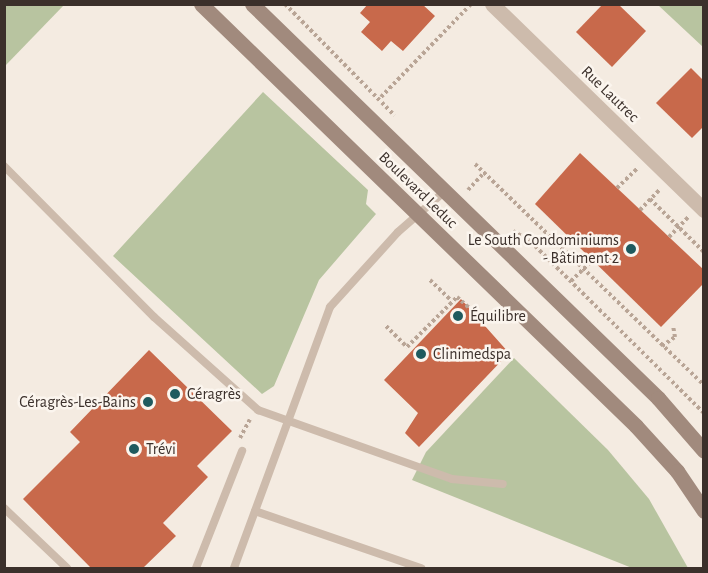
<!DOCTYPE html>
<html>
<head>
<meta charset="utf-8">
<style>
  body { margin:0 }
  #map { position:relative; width:708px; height:573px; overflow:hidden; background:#f4ebe1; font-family:"Alegreya Sans",sans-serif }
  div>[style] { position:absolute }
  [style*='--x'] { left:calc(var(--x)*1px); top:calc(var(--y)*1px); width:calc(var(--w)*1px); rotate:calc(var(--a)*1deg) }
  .green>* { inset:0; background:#b8c4a0 }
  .building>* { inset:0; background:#c8694b }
  .path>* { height:4px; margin-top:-2px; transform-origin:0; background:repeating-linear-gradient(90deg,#b9a596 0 3px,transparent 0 6px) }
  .lane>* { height:8px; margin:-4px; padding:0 4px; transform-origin:4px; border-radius:4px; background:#cdbbac }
  .street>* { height:15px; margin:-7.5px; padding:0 7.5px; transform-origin:7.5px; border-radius:7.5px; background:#cdbbac }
  .secondary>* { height:15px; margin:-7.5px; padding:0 7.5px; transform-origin:7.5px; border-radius:7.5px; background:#a18a7d }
  .dots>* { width:16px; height:16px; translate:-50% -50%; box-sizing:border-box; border:3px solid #fbf5ee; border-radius:50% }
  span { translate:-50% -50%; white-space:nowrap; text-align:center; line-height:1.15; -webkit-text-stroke:5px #fbf5ee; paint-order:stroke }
  .street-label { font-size:16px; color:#3b302b }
  .poi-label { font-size:16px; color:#3b302b }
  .right { translate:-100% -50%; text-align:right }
  .left { translate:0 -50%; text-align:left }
  .frame { position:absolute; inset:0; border:6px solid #3b302b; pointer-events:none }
</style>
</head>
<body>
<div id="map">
  <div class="green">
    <i style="clip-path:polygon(5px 4px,64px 5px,5px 66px,4px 5px)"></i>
    <i style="clip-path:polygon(658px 5px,703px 5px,703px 47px)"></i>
    <i style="clip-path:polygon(263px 92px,368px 190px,366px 204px,376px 214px,319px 280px,274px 386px,262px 394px,113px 256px)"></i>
    <i style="clip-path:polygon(514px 358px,608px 450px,649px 499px,688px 568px,632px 568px,412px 480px,426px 452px)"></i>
  </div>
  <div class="building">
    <i style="clip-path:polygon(368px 4px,422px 4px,435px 16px,403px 51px,391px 41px,382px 51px,361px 32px,370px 22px,360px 13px)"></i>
    <i style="clip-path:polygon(603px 4px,618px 4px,646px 31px,612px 67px,576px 32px)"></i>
    <i style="clip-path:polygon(691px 68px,704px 81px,704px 126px,692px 138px,656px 103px)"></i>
    <i style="clip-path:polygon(580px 153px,704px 270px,704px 283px,661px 327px,535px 204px)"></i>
    <i style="clip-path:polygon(461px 299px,509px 353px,419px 447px,405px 433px,418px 413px,384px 380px)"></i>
    <i style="clip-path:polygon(149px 350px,232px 431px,197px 466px,208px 477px,163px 523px,176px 536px,143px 568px,91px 568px,23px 499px,80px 442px,70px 432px)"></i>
  </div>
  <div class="path">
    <i style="--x:285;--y:4;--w:156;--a:45.5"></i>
    <i style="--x:381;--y:97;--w:129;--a:-45.9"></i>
    <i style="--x:475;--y:164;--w:318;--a:44"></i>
    <i style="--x:617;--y:188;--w:29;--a:-44"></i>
    <i style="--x:468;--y:190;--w:22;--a:-47"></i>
    <i style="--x:650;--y:199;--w:76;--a:44.5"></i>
    <i style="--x:640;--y:210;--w:29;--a:-46"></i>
    <i style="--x:513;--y:231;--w:21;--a:31"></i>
    <i style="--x:531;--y:242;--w:243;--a:44.7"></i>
    <i style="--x:669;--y:237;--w:28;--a:-46"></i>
    <i style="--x:430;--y:280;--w:30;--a:44"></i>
    <i style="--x:571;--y:281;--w:30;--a:-44"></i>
    <i style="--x:386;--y:326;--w:30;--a:45"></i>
    <i style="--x:407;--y:347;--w:71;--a:-45"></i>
    <i style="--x:457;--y:297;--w:39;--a:42"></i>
    <i style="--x:662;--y:346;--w:16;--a:-35"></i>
    <i style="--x:675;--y:337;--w:11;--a:-100"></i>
    <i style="--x:240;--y:438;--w:21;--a:-62"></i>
  </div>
  <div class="lane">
    <i style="--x:4;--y:166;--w:213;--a:45.2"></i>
    <i style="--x:154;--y:317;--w:140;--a:41.8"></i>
    <i style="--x:258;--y:410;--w:206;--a:19.6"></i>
    <i style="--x:452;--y:479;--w:51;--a:5.6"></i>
    <i style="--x:4;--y:508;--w:87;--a:43.6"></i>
    <i style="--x:255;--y:511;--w:176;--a:19"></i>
    <i style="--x:196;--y:568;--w:126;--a:-68.5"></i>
    <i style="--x:234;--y:568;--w:278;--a:-69.8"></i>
    <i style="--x:330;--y:307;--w:101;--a:-47.8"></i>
    <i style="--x:398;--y:232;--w:62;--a:-41.1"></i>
  </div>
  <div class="street">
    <i style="--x:492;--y:4;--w:296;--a:44.2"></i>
  </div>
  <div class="secondary">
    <i style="--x:201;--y:4;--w:606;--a:44.13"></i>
    <i style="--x:636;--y:426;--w:61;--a:47.7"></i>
    <i style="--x:677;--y:471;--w:48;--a:56"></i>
    <i style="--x:252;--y:4;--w:566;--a:44.14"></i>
    <i style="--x:658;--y:398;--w:70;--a:49"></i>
  </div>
  <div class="dots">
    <i style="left:631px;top:249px;background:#1f5a5e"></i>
    <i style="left:458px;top:316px;background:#1f5a5e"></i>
    <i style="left:421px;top:354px;background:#1f5a5e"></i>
    <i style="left:175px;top:394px;background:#1f5a5e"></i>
    <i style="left:148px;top:402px;background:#1f5a5e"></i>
    <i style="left:134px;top:449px;background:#1f5a5e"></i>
  </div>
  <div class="street-label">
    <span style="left:610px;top:94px;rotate:44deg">Rue Lautrec</span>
    <span style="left:418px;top:190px;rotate:44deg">Boulevard Leduc</span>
  </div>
  <div class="poi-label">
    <span class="right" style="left:619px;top:249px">Le South Condominiums<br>- Bâtiment 2</span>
    <span class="left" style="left:470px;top:316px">Équilibre</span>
    <span class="left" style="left:433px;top:354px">Clinimedspa</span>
    <span class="left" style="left:187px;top:394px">Céragrès</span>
    <span class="right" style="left:136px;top:402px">Céragrès-Les-Bains</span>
    <span class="left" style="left:146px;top:449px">Trévi</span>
  </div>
  <div class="frame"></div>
</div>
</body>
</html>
